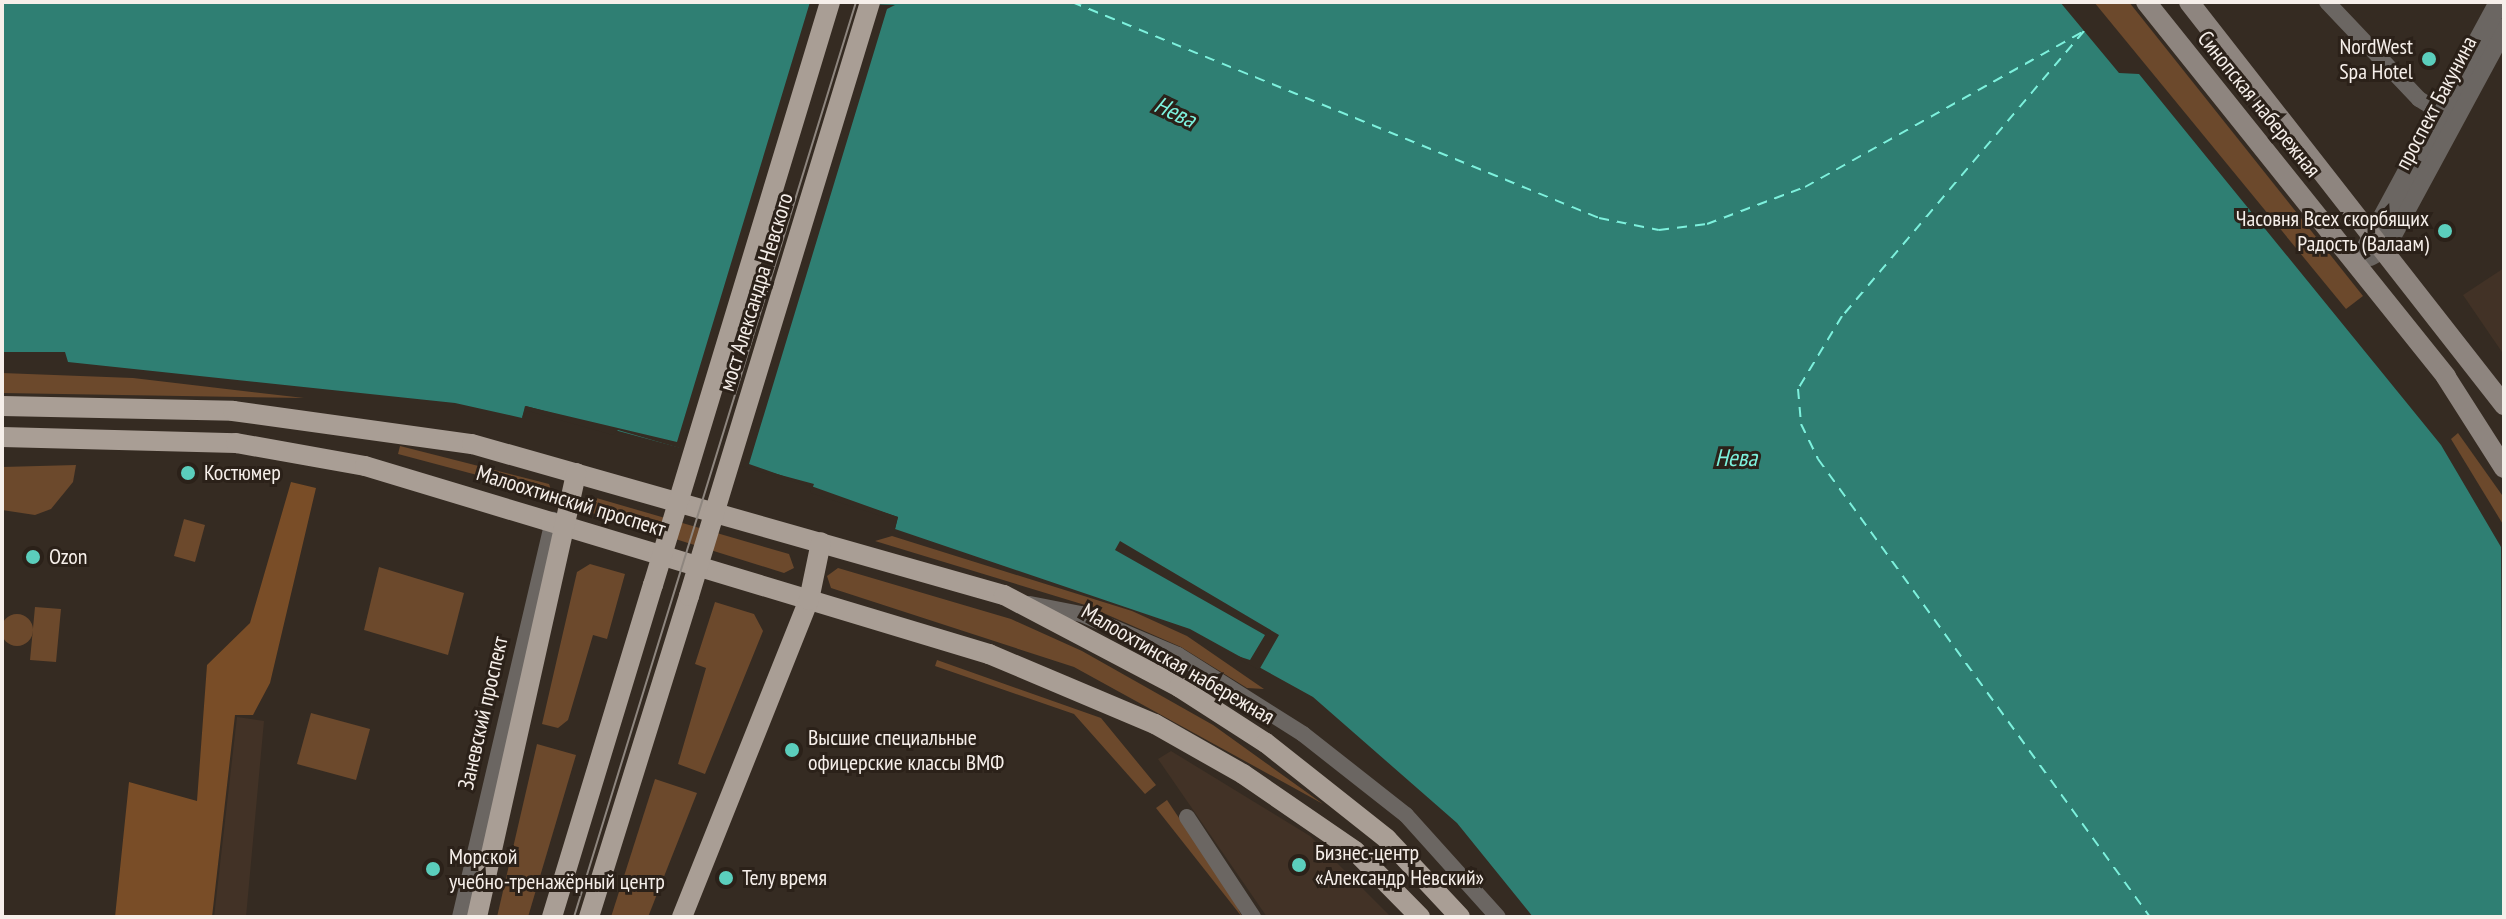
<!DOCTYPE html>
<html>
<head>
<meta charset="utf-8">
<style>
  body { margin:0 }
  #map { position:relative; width:2506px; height:919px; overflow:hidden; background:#352b22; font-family:"PT Sans Narrow",sans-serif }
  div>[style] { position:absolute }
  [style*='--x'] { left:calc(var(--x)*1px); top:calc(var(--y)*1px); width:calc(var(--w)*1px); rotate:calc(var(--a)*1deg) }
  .built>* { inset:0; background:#423226 }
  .green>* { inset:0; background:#6c492c }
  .round { border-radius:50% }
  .forest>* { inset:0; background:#794d27 }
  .water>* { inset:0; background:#2f7f73 }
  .pier>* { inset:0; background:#352b22 }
  .ferry>* { height:2px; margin-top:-1px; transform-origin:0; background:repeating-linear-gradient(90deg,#7df1dd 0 10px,transparent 0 18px) }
  .minor>* { height:16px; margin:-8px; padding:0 8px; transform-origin:8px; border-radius:8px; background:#6b6662 }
  .tertiary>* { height:20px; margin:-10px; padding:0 10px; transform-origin:10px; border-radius:10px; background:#6b6662 }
  .secondary>* { height:20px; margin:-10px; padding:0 10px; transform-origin:10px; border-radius:10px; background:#8e857f }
  .primary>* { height:20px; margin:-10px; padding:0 10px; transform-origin:10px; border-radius:10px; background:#a99e95 }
  .tram>* { height:2px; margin:-1px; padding:0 1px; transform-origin:1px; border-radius:1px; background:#8e867f }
  .primary-bridge>* { height:20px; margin:-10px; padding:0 10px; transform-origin:10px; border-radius:10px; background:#a99e95 }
  .dots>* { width:22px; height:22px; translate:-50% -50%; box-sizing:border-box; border:4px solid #2b2119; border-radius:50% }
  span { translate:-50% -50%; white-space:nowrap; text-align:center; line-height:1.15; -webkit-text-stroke:6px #2b2119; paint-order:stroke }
  .poi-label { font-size:22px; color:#f6efea }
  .right { translate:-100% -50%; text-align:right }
  .left { translate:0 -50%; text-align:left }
  .street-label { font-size:22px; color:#f6efea }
  .water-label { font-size:24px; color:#7df1dd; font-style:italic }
  .frame { position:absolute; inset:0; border:4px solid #f6efea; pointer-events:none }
</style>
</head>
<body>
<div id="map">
  <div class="built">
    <i style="clip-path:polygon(2504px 268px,2504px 355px,2463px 295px)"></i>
    <i style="clip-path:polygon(237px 717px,264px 721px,246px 917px,214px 917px)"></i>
    <i style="clip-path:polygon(1171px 751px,1310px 836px,1391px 917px,1267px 917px,1158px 759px)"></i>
  </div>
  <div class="green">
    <i style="clip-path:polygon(2094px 2px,2129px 2px,2363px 296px,2346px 309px)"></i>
    <i style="clip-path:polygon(2px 373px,133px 378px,304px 398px,2px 393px)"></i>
    <i style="clip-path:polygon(2458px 433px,2502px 495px,2504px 526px,2451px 439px)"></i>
    <i style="clip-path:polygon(400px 446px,549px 484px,553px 495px,398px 454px)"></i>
    <i style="clip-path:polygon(76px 465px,73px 482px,51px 509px,35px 515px,2px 510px,2px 467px)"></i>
    <i style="clip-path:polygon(593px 497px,789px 554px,794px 568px,784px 573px,589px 512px,585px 504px)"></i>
    <i style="clip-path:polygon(184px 519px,205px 525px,195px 562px,174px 556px)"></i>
    <i style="clip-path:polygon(892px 536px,1132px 611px,1187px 636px,1264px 689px,1247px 688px,1181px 647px,1085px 605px,875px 541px)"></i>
    <i style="clip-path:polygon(590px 564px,625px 574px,607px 639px,593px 635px,568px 720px,558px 728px,542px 724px,577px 572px)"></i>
    <i style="clip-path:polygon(379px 567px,464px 593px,448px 655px,364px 630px)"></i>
    <i style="clip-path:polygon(838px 568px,1011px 619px,1082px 651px,1213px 725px,1323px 804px,1074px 667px,831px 588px,827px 576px)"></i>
    <i style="clip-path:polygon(715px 602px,754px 614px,763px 631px,705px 774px,678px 764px,706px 668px,695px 664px)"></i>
    <i style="clip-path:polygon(35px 607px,61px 609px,56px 662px,30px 660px)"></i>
    <i class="round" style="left:1px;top:614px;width:32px;height:32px"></i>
    <i style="clip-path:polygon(937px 660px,1101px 718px,1156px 785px,1145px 794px,1074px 714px,935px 666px)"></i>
    <i style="clip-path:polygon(311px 713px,370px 729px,356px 780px,297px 764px)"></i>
    <i style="clip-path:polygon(537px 744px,576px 755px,528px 917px,497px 917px)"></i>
    <i style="clip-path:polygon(655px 779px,697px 793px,648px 917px,611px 917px)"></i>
    <i style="clip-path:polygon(1167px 800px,1234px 900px,1242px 917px,1156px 808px)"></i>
  </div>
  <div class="forest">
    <i style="clip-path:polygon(291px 482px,316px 488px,270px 683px,253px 715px,235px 715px,212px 917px,115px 917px,129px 782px,197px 801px,207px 665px,250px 623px)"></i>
  </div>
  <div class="water">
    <i style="clip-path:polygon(2px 2px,2060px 2px,2119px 73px,2139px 74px,2441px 445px,2501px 547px,2504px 917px,1533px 917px,1457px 823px,1313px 697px,1190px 629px,895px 529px,898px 517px,812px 489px,814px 484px,526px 406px,522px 418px,455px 403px,68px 362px,65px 352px,2px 352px)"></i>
  </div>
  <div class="pier">
    <i style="clip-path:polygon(810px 2px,895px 5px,887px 9px,749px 464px,898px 517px,895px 529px,893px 520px,811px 493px,809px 486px,618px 430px,613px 435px,528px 411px,522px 418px,525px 406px,677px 442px)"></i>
    <i style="clip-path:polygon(1120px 541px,1279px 635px,1259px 670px,1228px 653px,1250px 660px,1265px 635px,1115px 550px)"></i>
  </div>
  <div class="ferry">
    <i style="--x:1072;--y:2;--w:570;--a:22.29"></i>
    <i style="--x:1599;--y:218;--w:61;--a:11.3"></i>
    <i style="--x:1659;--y:230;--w:48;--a:-7.1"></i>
    <i style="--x:1707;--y:224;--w:105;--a:-20.7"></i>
    <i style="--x:1805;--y:187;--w:320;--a:-29.2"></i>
    <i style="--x:2084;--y:31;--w:374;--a:130.3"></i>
    <i style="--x:1842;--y:316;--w:85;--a:121.1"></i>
    <i style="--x:1798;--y:389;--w:35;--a:85"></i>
    <i style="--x:1801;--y:424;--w:39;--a:64"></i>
    <i style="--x:1818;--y:459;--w:566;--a:54.06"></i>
  </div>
  <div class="minor">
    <i style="--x:2327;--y:2;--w:134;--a:46.5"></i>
    <i style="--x:2419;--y:99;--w:36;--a:32"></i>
    <i style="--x:1030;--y:604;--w:52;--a:11.1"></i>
    <i style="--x:1081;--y:614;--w:105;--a:22.9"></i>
    <i style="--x:1178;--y:655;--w:148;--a:32.3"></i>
    <i style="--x:1303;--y:734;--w:131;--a:38.2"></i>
    <i style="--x:1406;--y:815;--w:137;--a:48"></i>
    <i style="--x:1187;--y:817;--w:120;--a:56.6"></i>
    <i style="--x:460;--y:917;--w:408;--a:-76.8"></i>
  </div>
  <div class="tertiary">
    <i style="--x:2370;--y:256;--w:17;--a:-28"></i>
    <i style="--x:2385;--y:248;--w:250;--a:-61.6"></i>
    <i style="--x:2357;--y:265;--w:299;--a:-61.6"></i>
  </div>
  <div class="secondary">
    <i style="--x:2146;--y:2;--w:480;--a:51.3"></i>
    <i style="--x:2446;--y:377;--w:108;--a:57.5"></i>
    <i style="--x:2189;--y:2;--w:512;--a:51.99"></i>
  </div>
  <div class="primary">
    <i style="--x:2;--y:406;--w:231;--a:1.2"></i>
    <i style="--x:233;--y:411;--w:241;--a:7.9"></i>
    <i style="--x:472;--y:444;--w:553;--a:15.85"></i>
    <i style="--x:1004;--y:595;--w:198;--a:27.7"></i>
    <i style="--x:1179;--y:687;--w:103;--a:32.8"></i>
    <i style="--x:1266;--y:743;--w:154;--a:38.4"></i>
    <i style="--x:1387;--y:839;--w:107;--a:46.9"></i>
    <i style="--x:2;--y:437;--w:234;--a:1.5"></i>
    <i style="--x:236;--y:443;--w:131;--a:10.1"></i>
    <i style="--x:365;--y:466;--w:652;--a:16.77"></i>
    <i style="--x:989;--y:654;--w:180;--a:22.9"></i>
    <i style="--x:1155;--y:724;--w:101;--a:29.6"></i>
    <i style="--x:1243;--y:774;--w:136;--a:34.5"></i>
    <i style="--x:1355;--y:851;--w:93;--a:45.4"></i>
    <i style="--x:477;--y:917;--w:455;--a:-77.4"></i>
    <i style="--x:552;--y:917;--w:347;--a:-73.1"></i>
    <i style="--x:589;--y:917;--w:336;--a:-72.7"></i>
    <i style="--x:682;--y:917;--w:341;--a:-68.2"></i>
    <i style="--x:809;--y:600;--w:59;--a:-78.3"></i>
  </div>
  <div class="tram">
    <i style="--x:574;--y:917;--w:957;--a:-72.87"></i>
  </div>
  <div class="primary-bridge">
    <i style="--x:653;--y:585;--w:609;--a:-73.11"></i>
    <i style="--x:689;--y:596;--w:621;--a:-73.05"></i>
  </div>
  <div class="dots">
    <i style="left:2429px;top:59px;background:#5bcebc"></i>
    <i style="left:2445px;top:231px;background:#5bcebc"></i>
    <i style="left:188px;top:473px;background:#5bcebc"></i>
    <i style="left:33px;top:557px;background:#5bcebc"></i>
    <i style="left:792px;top:750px;background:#5bcebc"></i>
    <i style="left:1299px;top:865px;background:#5bcebc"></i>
    <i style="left:433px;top:869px;background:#5bcebc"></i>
    <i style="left:726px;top:878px;background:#5bcebc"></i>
  </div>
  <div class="poi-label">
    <span class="right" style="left:2413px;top:59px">NordWest<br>Spa Hotel</span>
    <span class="right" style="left:2429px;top:231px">Часовня Всех скорбящих<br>Радость (Валаам)</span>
    <span class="left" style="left:204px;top:473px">Костюмер</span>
    <span class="left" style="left:49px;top:557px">Ozon</span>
    <span class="left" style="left:808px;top:750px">Высшие специальные<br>офицерские классы ВМФ</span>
    <span class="left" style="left:1315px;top:865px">Бизнес-центр<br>«Александр Невский»</span>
    <span class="left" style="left:449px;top:869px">Морской<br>учебно-тренажёрный центр</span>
    <span class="left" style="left:742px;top:878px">Телу время</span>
  </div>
  <div class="street-label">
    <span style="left:2436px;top:103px;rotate:-62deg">проспект Бакунина</span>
    <span style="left:2259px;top:104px;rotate:51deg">Синопская набережная</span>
    <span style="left:756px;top:292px;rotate:-73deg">мост Александра Невского</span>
    <span style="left:571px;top:501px;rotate:17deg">Малоохтинский проспект</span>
    <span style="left:1178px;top:664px;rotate:30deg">Малоохтинская набережная</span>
    <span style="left:483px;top:713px;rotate:-77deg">Заневский проспект</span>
  </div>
  <div class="water-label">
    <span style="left:1175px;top:112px;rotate:25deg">Нева</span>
    <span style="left:1736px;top:458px">Нева</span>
  </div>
  <div class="frame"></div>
</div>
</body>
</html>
